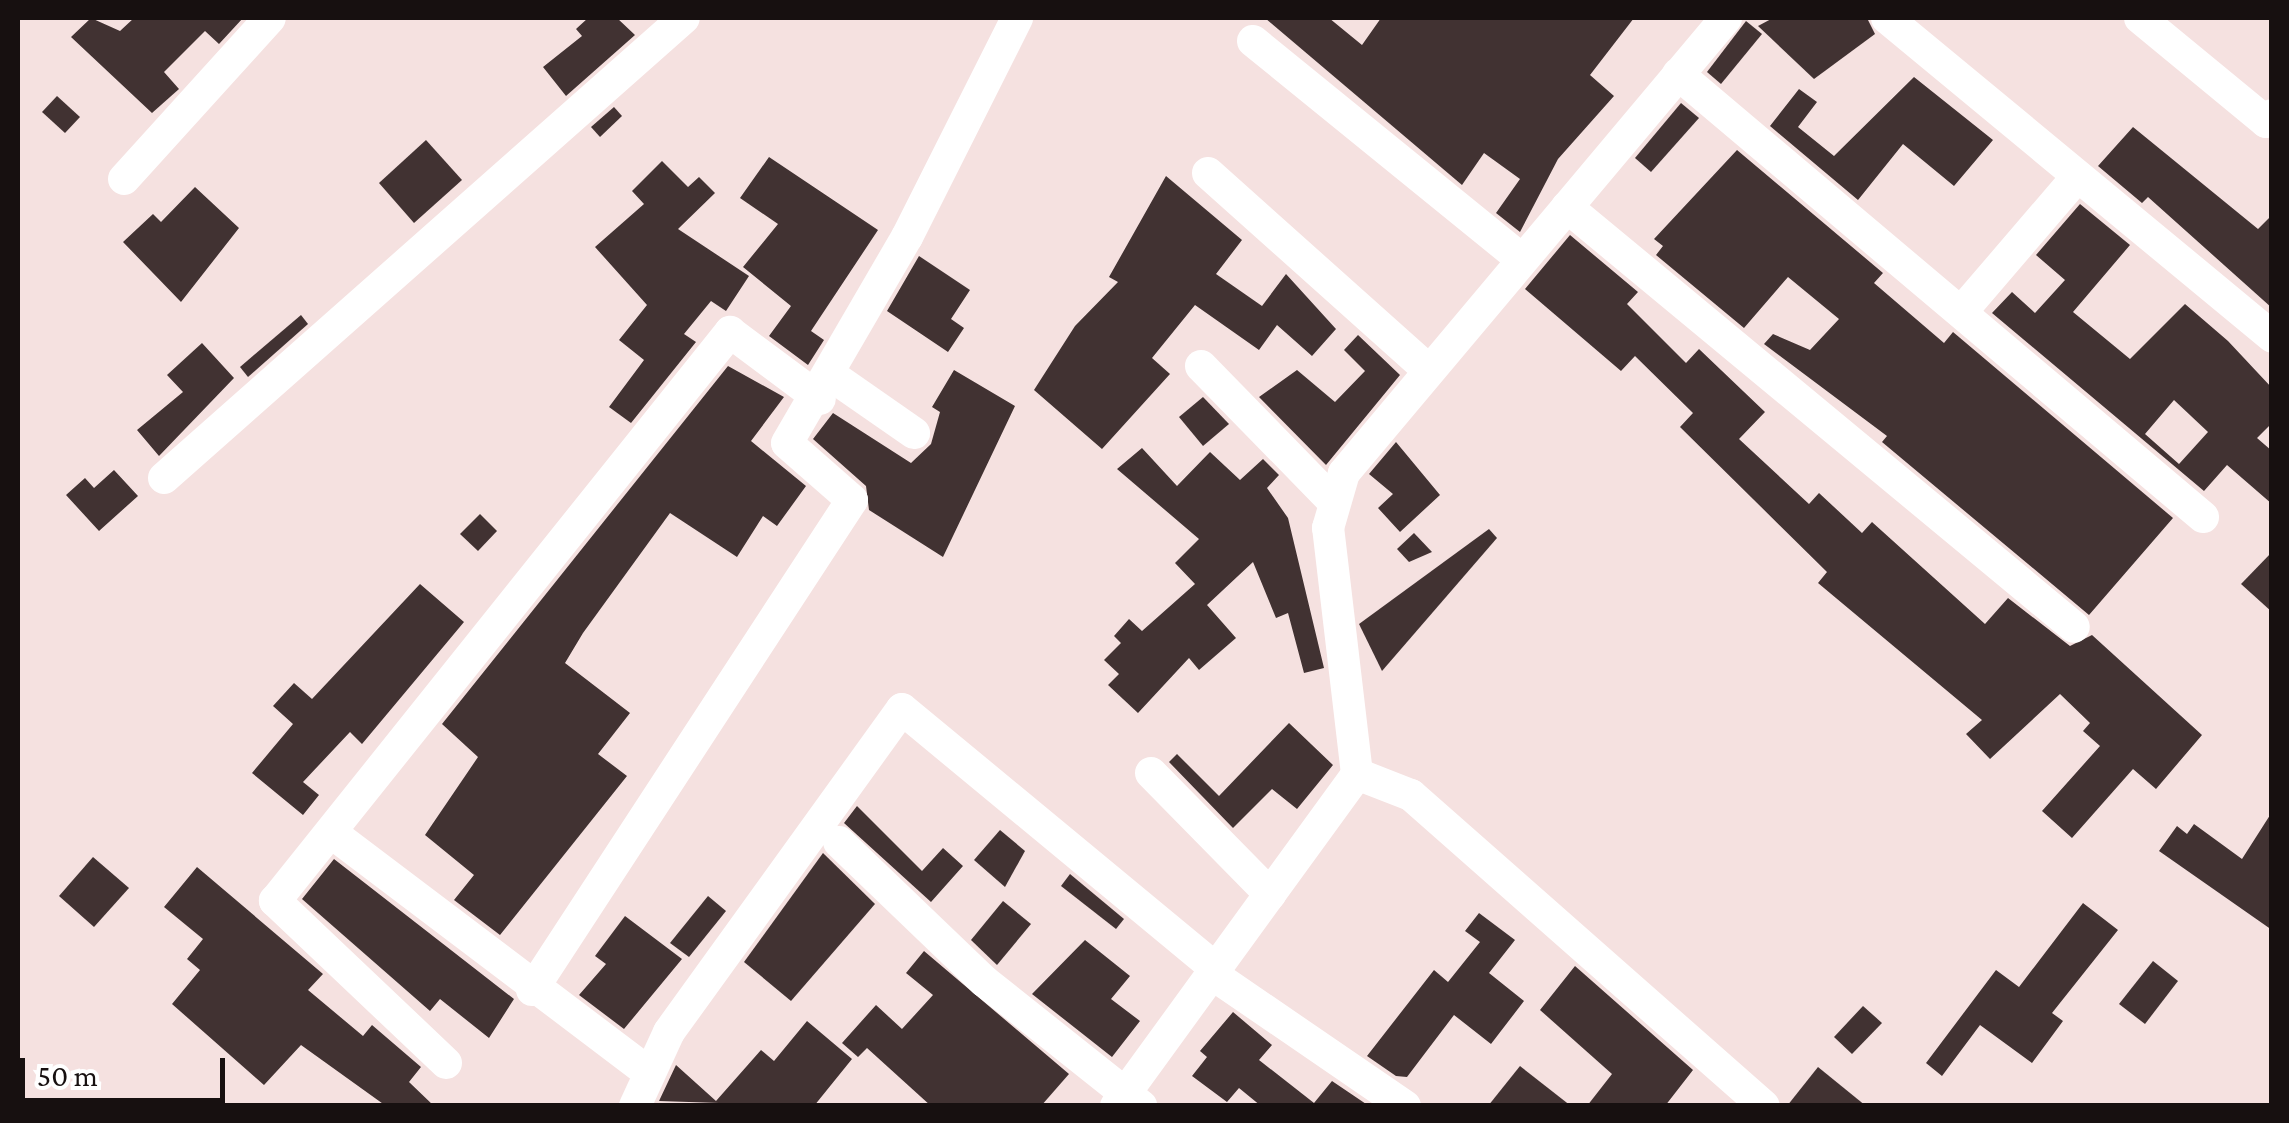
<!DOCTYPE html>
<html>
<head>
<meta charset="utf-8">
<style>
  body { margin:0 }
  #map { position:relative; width:2289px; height:1123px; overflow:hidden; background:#f5e1e0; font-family:"Crimson Pro",serif }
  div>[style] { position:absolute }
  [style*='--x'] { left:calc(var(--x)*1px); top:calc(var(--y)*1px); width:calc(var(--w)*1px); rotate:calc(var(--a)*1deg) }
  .building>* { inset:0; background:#413232 }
  .minor>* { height:32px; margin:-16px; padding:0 16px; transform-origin:16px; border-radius:16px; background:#fff }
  span { translate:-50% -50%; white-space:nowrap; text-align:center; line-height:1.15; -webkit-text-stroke:10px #fff; paint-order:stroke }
  .frame { position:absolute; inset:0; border:20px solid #171010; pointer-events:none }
  .scale { position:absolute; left:20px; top:1058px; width:205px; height:45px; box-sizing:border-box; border:5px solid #171010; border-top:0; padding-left:12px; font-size:30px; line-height:35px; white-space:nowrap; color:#171010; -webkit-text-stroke:8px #fff; paint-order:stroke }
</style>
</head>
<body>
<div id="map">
  <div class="building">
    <i style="clip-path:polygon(91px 18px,120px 31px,134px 18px,243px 18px,219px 44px,205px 31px,164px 72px,179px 89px,152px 113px,71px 37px)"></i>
    <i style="clip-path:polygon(588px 18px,617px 18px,635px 35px,566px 96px,543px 67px,582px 36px,576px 29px)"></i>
    <i style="clip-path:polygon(1265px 18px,1329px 18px,1362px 45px,1381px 18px,1634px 18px,1590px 75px,1614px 96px,1558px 159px,1520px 232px,1496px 213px,1520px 179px,1484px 153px,1462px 185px)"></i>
    <i style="clip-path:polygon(1773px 18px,1867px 18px,1875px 34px,1814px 79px,1758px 26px)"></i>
    <i style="clip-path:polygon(1746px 21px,1762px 34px,1721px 84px,1707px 72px)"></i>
    <i style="clip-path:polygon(1914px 77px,1993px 140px,1954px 186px,1903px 144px,1858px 200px,1770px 126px,1799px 89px,1817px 102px,1798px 127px,1834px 156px)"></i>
    <i style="clip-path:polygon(57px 96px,80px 117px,65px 133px,42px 112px)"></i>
    <i style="clip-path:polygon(1681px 103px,1699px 118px,1651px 172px,1635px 158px)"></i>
    <i style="clip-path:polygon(614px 107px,622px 116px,600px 137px,591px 127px)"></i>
    <i style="clip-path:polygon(2133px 127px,2258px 229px,2272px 215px,2272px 308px,2148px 197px,2142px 203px,2098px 166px)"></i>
    <i style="clip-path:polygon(426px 140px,462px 180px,414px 223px,379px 183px)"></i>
    <i style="clip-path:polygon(1737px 150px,1883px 273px,1874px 283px,1944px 343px,1953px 332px,2173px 518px,2089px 615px,1882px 442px,1887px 436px,1764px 344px,1773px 334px,1810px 350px,1839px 319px,1788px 277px,1744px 328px,1656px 255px,1663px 246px,1654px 239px)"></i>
    <i style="clip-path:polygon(769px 157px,878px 230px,811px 331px,824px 340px,808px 365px,769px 336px,791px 306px,743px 267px,778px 224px,740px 198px)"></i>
    <i style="clip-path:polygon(662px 161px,688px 187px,699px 177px,715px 193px,678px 229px,749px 276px,726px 311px,711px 301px,684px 334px,696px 342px,631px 423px,609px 407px,644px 360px,619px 340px,647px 305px,595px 247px,644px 204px,632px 191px)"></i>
    <i style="clip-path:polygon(1166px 176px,1242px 240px,1216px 274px,1262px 306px,1286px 274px,1336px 329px,1312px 356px,1277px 325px,1259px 350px,1195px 305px,1152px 358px,1170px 374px,1102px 449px,1034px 390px,1075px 326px,1118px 282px,1109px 277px)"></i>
    <i style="clip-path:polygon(195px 187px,239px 228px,181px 302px,123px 242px,153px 214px,161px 222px)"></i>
    <i style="clip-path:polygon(evenodd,2080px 204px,2130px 245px,2073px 312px,2130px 359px,2185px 304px,2228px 341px,2272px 388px,2272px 423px,2257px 438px,2272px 451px,2272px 504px,2227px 465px,2204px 491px,1992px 313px,2012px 292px,2035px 313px,2065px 280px,2036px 255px,2080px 204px,2174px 400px,2208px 432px,2179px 464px,2145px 434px,2174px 400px)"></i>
    <i style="clip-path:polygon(1570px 235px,1638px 292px,1627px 304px,1686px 363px,1699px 349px,1765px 412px,1739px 439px,1809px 504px,1819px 493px,1862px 533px,1872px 522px,1985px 624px,2008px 598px,2070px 646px,2092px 635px,2202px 735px,2156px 789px,2133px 769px,2072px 838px,2042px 811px,2100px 746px,2083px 731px,2090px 723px,2060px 694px,1990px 759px,1966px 734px,1982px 720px,1818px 583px,1827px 572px,1680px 427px,1693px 413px,1635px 356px,1621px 371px,1525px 289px)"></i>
    <i style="clip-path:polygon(919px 256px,970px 290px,951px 319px,964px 328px,948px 352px,887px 311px)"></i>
    <i style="clip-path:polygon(301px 315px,308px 324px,248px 377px,240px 367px)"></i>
    <i style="clip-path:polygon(1358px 335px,1400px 375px,1326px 465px,1259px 397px,1297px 370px,1335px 402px,1365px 371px,1344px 350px)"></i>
    <i style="clip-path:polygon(202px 343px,234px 378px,159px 456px,137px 430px,183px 392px,167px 375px)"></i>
    <i style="clip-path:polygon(728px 366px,784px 397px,751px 441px,806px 486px,777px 526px,763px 516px,737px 557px,670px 513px,583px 633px,565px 663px,630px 713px,598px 754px,627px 776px,500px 935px,454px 900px,474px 875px,425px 835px,478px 757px,442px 724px)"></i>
    <i style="clip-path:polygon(954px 370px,1015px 406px,943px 557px,869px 510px,866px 486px,813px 439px,833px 413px,911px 463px,931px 444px,940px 412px,932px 407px)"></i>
    <i style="clip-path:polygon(1203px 397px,1229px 424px,1203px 446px,1179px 417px)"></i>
    <i style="clip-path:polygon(1396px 442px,1440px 495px,1400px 532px,1378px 508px,1393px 494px,1369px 474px)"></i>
    <i style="clip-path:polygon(1142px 448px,1177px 486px,1210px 452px,1240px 480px,1263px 459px,1279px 475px,1267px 488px,1288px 518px,1324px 668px,1304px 673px,1288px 613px,1276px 618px,1253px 562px,1207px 605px,1236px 638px,1199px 670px,1189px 658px,1138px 713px,1108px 685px,1119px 674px,1104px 660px,1121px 643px,1114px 636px,1129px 619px,1142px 631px,1195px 584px,1175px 563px,1199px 539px,1117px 469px)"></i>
    <i style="clip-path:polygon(114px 470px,138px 496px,99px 531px,66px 495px,85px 478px,94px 488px)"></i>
    <i style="clip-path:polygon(480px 514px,497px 531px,478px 551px,460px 534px)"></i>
    <i style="clip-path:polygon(1489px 529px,1497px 538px,1382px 671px,1359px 624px)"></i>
    <i style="clip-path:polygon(1414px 533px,1432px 552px,1409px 562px,1397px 549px)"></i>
    <i style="clip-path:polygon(2272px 552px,2272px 612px,2241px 584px)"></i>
    <i style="clip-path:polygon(420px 584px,464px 622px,362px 744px,350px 732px,303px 782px,319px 795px,303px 815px,252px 773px,293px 724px,273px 706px,294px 683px,312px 699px)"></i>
    <i style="clip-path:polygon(1289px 723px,1333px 765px,1297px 809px,1272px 789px,1233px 828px,1169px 762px,1177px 754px,1219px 796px)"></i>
    <i style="clip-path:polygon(857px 806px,922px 871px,943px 848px,963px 866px,931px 902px,844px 823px)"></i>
    <i style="clip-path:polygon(2272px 812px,2272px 930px,2159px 851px,2177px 826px,2187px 834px,2194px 824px,2242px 859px)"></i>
    <i style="clip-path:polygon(1000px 830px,1025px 851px,1005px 887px,974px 860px)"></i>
    <i style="clip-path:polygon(823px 853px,875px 904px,791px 1001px,744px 962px)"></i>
    <i style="clip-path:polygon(93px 857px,129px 888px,94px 927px,59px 896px)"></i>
    <i style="clip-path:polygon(334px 859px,514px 999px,489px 1038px,440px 999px,430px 1011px,302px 899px)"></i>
    <i style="clip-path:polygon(197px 867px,323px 974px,308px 990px,363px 1036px,372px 1025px,421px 1067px,409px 1082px,434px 1106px,386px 1106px,301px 1045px,264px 1085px,172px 1004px,200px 970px,187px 959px,203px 939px,164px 907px)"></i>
    <i style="clip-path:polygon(1070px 874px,1124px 919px,1116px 929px,1061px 886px)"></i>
    <i style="clip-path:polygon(708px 896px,726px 911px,689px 957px,670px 943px)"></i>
    <i style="clip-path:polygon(1003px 901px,1031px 924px,997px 965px,971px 940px)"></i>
    <i style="clip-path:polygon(2083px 903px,2118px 930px,2052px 1013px,2063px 1021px,2032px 1063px,1980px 1025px,1942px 1076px,1926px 1063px,1996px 970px,2019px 987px)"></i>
    <i style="clip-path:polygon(1479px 913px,1515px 940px,1489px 973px,1524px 1001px,1491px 1044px,1454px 1015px,1407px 1077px,1396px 1076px,1367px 1056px,1434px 970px,1448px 982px,1480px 942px,1465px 931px)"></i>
    <i style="clip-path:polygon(625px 916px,682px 959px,624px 1029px,579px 995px,606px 964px,595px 956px)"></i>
    <i style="clip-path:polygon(1085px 940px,1130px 976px,1111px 999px,1140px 1021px,1112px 1057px,1032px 994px)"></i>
    <i style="clip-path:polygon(924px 951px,1069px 1074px,1041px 1106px,931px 1106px,867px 1048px,858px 1057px,842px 1043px,876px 1005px,902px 1029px,933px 995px,906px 973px)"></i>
    <i style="clip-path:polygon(2153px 961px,2178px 981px,2145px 1024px,2119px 1004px)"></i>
    <i style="clip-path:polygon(1575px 966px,1693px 1070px,1665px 1106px,1587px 1106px,1612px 1074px,1540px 1010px)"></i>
    <i style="clip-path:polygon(1863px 1006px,1882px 1023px,1852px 1054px,1834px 1037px)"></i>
    <i style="clip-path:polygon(1233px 1012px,1272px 1045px,1259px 1060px,1314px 1103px,1332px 1081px,1369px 1106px,1261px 1106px,1239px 1088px,1227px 1102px,1192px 1076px,1207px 1057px,1200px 1051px)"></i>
    <i style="clip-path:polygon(807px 1021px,852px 1059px,814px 1106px,659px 1101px,676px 1065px,716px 1101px,761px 1050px,774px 1061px)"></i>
    <i style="clip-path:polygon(1520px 1066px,1571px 1106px,1488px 1106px)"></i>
    <i style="clip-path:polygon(1818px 1067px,1866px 1106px,1787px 1106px)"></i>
  </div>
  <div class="minor">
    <i style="--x:1887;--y:18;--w:500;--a:39.6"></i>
    <i style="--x:2140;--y:18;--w:163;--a:39.5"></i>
    <i style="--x:2266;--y:122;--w:9;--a:-49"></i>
    <i style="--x:1253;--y:41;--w:345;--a:39.1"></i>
    <i style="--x:1678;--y:74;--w:687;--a:40.16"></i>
    <i style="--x:1208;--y:173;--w:294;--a:41.8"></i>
    <i style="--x:124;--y:179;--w:217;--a:-47.8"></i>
    <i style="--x:1567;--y:207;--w:658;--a:39.64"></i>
    <i style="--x:1963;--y:310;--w:175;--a:-49.4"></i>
    <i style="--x:1201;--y:366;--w:186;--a:45.7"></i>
    <i style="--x:832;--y:376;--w:100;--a:34.8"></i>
    <i style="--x:164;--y:478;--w:694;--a:-41.5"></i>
    <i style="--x:1151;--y:773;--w:170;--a:45.5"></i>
    <i style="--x:1357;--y:774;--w:58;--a:21.3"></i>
    <i style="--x:1411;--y:795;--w:470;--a:41.4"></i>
    <i style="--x:332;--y:833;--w:396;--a:37.1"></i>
    <i style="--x:839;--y:842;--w:201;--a:43.8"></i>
    <i style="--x:984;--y:981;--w:201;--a:38.5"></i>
    <i style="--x:1212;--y:974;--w:234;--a:34.4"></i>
    <i style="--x:532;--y:990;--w:585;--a:-56.85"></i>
    <i style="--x:852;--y:500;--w:86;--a:-138.8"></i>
    <i style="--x:787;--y:443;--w:238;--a:-59.8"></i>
    <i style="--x:907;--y:237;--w:245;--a:-63.3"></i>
    <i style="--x:446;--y:1063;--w:236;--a:-136.5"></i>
    <i style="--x:275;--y:901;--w:729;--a:-51.35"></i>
    <i style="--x:730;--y:332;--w:112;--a:36.7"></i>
    <i style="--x:635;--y:1106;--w:81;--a:-65.3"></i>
    <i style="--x:669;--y:1032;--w:398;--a:-54.2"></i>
    <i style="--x:902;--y:709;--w:408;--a:39.6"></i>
    <i style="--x:1116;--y:1106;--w:410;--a:-54"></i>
    <i style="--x:1357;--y:774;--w:248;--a:-96.7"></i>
    <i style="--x:1328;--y:528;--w:57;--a:-73.8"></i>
    <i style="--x:1344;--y:473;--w:594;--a:-49.98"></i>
  </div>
  <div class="frame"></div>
  <div class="scale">50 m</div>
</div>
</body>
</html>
